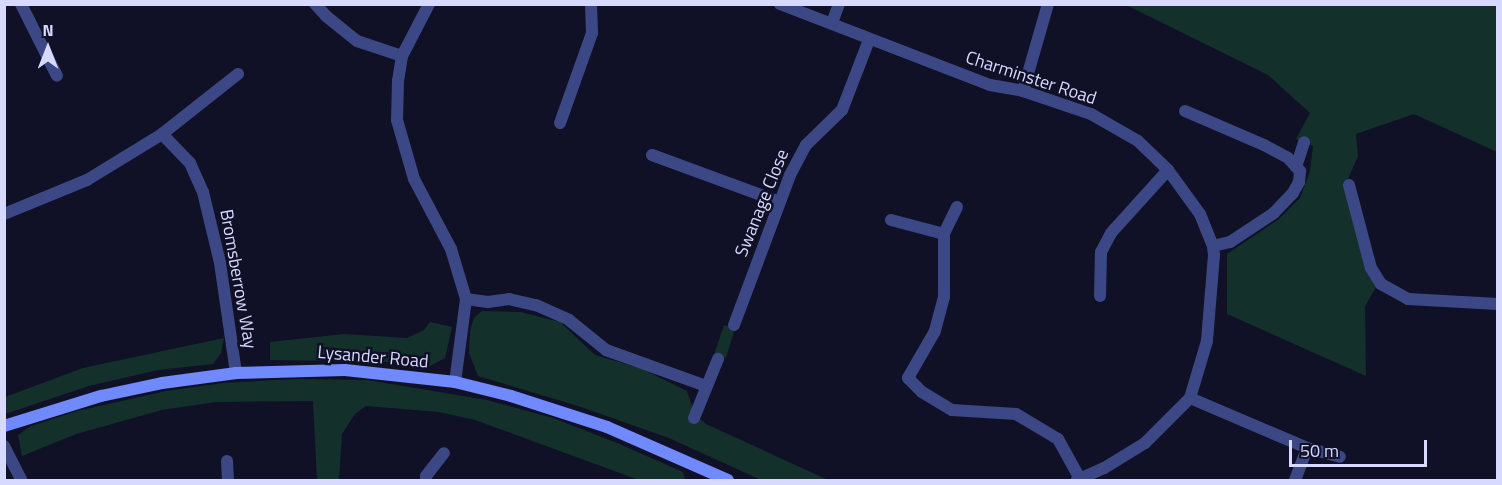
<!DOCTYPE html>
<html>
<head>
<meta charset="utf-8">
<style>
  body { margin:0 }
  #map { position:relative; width:1502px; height:485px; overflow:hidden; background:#101127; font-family:"Titillium Web",sans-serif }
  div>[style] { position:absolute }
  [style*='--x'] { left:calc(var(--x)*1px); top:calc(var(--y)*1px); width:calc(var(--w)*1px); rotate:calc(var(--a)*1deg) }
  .green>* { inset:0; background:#13312a }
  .street>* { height:12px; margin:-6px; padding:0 6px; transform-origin:6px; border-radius:6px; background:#3c4885 }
  .secondary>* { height:12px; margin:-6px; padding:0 6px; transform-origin:6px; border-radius:6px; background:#7089fc }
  span { translate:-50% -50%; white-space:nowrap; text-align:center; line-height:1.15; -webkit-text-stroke:5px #101127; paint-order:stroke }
  .street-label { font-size:18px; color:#d7dafe }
  .frame { position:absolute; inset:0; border:6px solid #d7dafe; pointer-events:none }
  .north { position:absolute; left:18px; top:18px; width:60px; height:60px; -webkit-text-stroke:4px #101127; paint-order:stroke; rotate:0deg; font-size:16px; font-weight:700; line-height:24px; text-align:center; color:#d7dafe }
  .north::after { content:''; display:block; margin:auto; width:21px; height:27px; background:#d7dafe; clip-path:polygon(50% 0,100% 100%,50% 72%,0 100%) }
  .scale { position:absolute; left:1289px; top:440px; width:138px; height:27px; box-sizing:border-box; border:3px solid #d7dafe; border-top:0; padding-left:8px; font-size:18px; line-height:21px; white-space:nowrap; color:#d7dafe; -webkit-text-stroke:4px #101127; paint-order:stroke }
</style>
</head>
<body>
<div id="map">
  <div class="green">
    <i style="clip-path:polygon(1126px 5px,1497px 5px,1497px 152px,1414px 114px,1356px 134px,1358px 156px,1348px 179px,1349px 185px,1379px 282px,1365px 306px,1366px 376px,1227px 314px,1227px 254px,1279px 219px,1300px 198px,1310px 171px,1313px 146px,1296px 139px,1310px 113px,1268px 75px)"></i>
    <i style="clip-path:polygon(482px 311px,521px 312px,560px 322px,595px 355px,642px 369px,687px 391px,695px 415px,706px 424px,828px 480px,761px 480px,669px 438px,578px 406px,478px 376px,469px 353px,470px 331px,474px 318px)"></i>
    <i style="clip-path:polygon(430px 322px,452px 327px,445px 358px,430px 366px,386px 362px,270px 360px,270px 342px,344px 334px,407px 338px,424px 330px)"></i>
    <i style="clip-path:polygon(724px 325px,735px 328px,726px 358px,714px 355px)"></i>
    <i style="clip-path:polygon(224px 338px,221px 353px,213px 364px,158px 370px,89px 386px,5px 414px,5px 397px,83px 368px)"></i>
    <i style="clip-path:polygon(297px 379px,367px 380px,487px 400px,553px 418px,617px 443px,683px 472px,685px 480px,639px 480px,475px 420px,439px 412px,366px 406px,355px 414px,342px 434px,339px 480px,317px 480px,313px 401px,216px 402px,162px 410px,76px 434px,22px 456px,18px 435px,31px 426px,77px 411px,166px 391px,223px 383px)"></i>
  </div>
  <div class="street">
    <i style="--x:21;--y:4;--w:80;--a:63.4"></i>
    <i style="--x:315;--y:4;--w:16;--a:47"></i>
    <i style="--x:326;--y:16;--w:40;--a:39"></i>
    <i style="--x:357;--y:41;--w:47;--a:18.4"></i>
    <i style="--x:429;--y:4;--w:59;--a:117.4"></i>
    <i style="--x:402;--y:56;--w:24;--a:99"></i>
    <i style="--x:398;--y:80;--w:40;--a:91.4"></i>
    <i style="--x:397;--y:120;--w:61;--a:73.9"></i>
    <i style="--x:414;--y:179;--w:79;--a:62.1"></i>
    <i style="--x:451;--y:249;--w:52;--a:73.3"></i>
    <i style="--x:466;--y:299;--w:84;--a:97.5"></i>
    <i style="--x:780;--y:4;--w:225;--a:21.1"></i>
    <i style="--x:990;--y:85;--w:34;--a:10"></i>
    <i style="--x:1023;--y:91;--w:72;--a:18.7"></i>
    <i style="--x:1091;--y:114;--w:54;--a:29.9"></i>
    <i style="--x:1138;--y:141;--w:42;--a:44"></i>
    <i style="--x:1168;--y:170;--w:54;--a:54"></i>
    <i style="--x:1200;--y:214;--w:35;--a:68"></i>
    <i style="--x:1213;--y:246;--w:9;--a:84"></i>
    <i style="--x:1214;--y:255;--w:86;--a:94.7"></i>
    <i style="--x:1207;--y:341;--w:59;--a:106.6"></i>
    <i style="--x:1190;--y:398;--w:64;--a:135"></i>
    <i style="--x:1145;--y:443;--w:48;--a:148.6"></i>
    <i style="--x:1104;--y:468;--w:30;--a:156"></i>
    <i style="--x:832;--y:23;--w:20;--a:-70"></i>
    <i style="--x:1023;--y:91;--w:91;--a:-74"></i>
    <i style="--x:1185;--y:111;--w:86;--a:23.3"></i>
    <i style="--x:1264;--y:145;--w:27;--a:28"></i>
    <i style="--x:1288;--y:158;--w:18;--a:47"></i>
    <i style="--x:1300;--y:171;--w:11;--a:95"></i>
    <i style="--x:1299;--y:182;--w:13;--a:119"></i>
    <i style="--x:1293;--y:193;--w:28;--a:134"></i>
    <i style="--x:1274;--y:213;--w:53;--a:146.6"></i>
    <i style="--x:1230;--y:242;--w:17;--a:167"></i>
    <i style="--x:560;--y:123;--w:96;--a:-70.4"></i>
    <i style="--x:592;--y:33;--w:29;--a:-92"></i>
    <i style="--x:162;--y:134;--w:40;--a:46"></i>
    <i style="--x:190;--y:163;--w:32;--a:66"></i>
    <i style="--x:203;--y:192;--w:73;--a:76.5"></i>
    <i style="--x:220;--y:263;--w:111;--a:81.7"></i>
    <i style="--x:652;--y:155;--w:136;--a:20.2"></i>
    <i style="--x:1296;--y:167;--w:26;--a:-72"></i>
    <i style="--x:1349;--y:185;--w:86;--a:75.2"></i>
    <i style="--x:1371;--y:268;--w:19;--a:58"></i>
    <i style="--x:1381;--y:284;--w:31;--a:29"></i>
    <i style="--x:1408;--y:299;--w:90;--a:3.2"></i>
    <i style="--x:957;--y:207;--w:30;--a:116"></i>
    <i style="--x:944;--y:234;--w:63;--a:90"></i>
    <i style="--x:944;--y:297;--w:35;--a:105"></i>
    <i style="--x:935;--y:331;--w:54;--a:119.9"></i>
    <i style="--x:908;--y:378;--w:20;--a:45"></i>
    <i style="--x:922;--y:392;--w:35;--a:31"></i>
    <i style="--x:952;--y:410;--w:64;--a:3.6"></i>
    <i style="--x:1016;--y:414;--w:49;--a:30.8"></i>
    <i style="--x:1058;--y:439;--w:43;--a:61.1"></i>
    <i style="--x:4;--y:214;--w:90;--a:-22.3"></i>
    <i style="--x:87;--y:180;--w:88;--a:-31.5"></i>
    <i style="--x:162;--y:134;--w:97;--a:-38.3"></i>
    <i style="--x:891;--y:220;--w:55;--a:14.8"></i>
    <i style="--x:1100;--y:296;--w:44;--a:-88.7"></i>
    <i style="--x:1101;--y:252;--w:21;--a:-62"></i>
    <i style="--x:1111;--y:233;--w:85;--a:-47.9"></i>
    <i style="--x:466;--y:299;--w:22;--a:8"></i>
    <i style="--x:488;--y:302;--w:21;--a:-8"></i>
    <i style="--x:509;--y:299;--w:28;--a:13"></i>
    <i style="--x:536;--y:305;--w:36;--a:24"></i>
    <i style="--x:569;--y:320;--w:48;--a:39"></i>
    <i style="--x:606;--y:350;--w:106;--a:19.8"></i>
    <i style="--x:734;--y:325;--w:160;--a:-69.5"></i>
    <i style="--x:790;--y:175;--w:34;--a:-62"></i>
    <i style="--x:806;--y:145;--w:50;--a:-44.2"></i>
    <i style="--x:842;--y:110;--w:75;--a:-68.9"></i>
    <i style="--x:1190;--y:398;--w:127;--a:23.1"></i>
    <i style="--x:1307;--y:448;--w:34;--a:15"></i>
    <i style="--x:694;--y:418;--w:64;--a:-67.9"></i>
    <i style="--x:4;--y:446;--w:38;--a:63"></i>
    <i style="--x:227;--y:461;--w:19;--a:87"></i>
    <i style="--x:426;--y:480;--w:4;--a:-90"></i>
    <i style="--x:426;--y:476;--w:29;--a:-52"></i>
    <i style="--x:1295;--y:480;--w:34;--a:-69"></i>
  </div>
  <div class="secondary">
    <i style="--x:4;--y:426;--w:102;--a:-17.2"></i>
    <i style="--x:101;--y:396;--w:62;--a:-12"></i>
    <i style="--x:162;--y:383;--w:75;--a:-7.7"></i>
    <i style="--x:236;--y:373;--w:109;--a:-1.6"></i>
    <i style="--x:345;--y:370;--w:111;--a:6.2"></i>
    <i style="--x:455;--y:382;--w:58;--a:14"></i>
    <i style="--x:511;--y:396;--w:101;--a:17.9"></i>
    <i style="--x:607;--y:427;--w:132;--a:23.7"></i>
  </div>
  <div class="street-label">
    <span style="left:1031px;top:78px;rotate:18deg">Charminster Road</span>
    <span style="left:762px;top:203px;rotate:-68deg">Swanage Close</span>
    <span style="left:238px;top:279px;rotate:80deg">Bromsberrow Way</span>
    <span style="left:373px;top:357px;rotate:5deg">Lysander Road</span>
  </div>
  <div class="frame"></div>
  <div class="north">N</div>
  <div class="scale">50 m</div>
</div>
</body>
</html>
